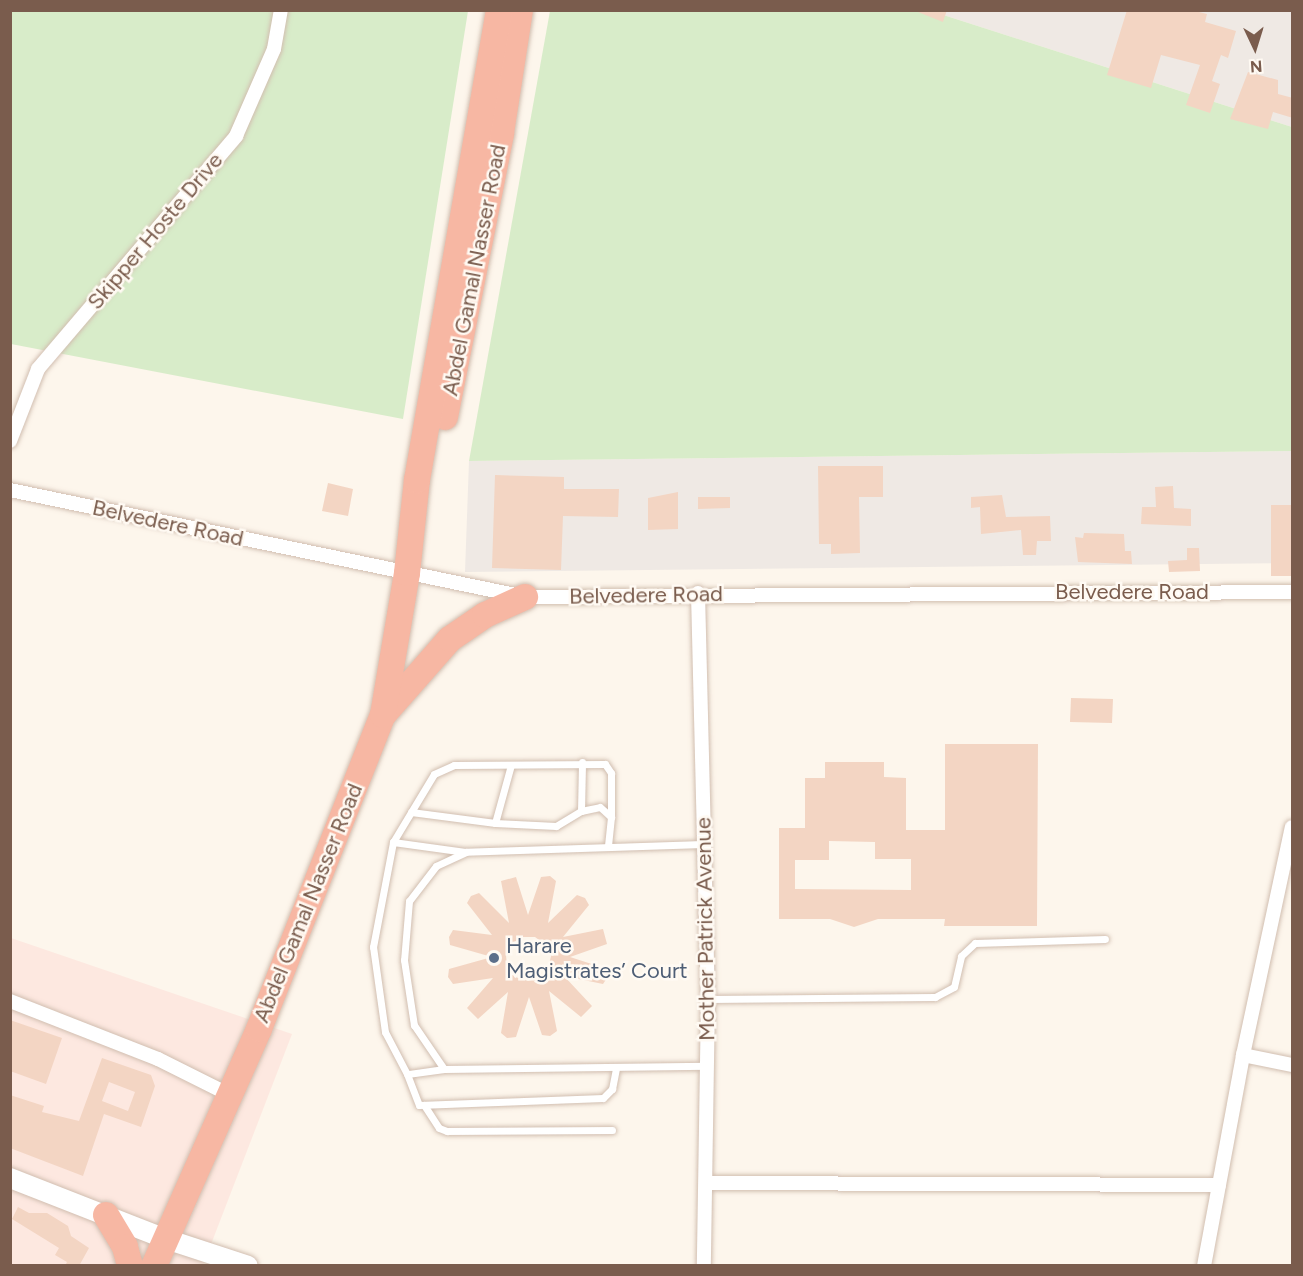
<!DOCTYPE html>
<html>
<head>
<meta charset="utf-8">
<style>
  body { margin:0 }
  #map { position:relative; width:1303px; height:1276px; overflow:hidden; background:#fdf6ec; font-family:Figtree,sans-serif }
  div>[style] { position:absolute }
  [style*='--x'] { left:calc(var(--x)*1px); top:calc(var(--y)*1px); width:calc(var(--w)*1px); rotate:calc(var(--a)*1deg) }
  .commercial>* { inset:0; background:#fde8e0 }
  .industrial>* { inset:0; background:#efe9e4 }
  .green>* { inset:0; background:#d8ecc9 }
  .building>* { inset:0; background:#f3d5c3 }
  .roads { filter:drop-shadow(0 0 2px #d1beb0) drop-shadow(0 0 2px #d1beb0) }
  .lane>* { height:7px; margin:-3.5px; padding:0 3.5px; transform-origin:3.5px; border-radius:3.5px; background:#fff }
  .street>* { height:14px; margin:-7px; padding:0 7px; transform-origin:7px; border-radius:7px; background:#fff }
  .secondary>* { height:20px; margin:-10px; padding:0 10px; transform-origin:10px; border-radius:10px; background:#fff }
  .highway>* { height:26px; margin:-13px; padding:0 13px; transform-origin:13px; border-radius:13px; background:#f7b7a3 }
  .dots>* { width:16px; height:16px; translate:-50% -50%; box-sizing:border-box; border:3px solid #fffaf3; border-radius:50% }
  span { translate:-50% -50%; white-space:nowrap; text-align:center; line-height:1.15; -webkit-text-stroke:5px #fffaf3; paint-order:stroke }
  .street-label { font-size:22px; color:#7a5c4d }
  .service-label { font-size:22px; color:#4e5e75 }
  .left { translate:0 -50%; text-align:left }
  .frame { position:absolute; inset:0; border:12px solid #7a5c4d; pointer-events:none }
  .north { position:absolute; left:1225px; top:18px; width:60px; height:60px; -webkit-text-stroke:4px #fffaf3; paint-order:stroke; rotate:176deg; font-size:16px; font-weight:700; line-height:24px; text-align:center; color:#7a5c4d }
  .north::after { content:''; display:block; margin:auto; width:21px; height:27px; background:#7a5c4d; clip-path:polygon(50% 0,100% 100%,50% 72%,0 100%) }
</style>
</head>
<body>
<div id="map">
  <div class="commercial">
    <i style="clip-path:polygon(11px 938px,292px 1034px,203px 1265px,11px 1266px)"></i>
  </div>
  <div class="industrial">
    <i style="clip-path:polygon(931px 11px,1292px 11px,1292px 127px)"></i>
    <i style="clip-path:polygon(1292px 451px,1292px 563px,465px 572px,469px 461px)"></i>
  </div>
  <div class="green">
    <i style="clip-path:polygon(10px 11px,468px 11px,403px 419px,11px 344px)"></i>
    <i style="clip-path:polygon(550px 11px,931px 11px,1292px 127px,1292px 451px,469px 461px)"></i>
  </div>
  <div class="building">
    <i style="clip-path:polygon(913px 10px,947px 10px,943px 22px)"></i>
    <i style="clip-path:polygon(1127px 10px,1191px 10px,1207px 14px,1205px 22px,1236px 31px,1228px 58px,1221px 55px,1212px 81px,1220px 84px,1210px 113px,1186px 105px,1200px 65px,1161px 55px,1151px 88px,1107px 75px)"></i>
    <i style="clip-path:polygon(1248px 72px,1278px 80px,1278px 94px,1293px 98px,1293px 118px,1273px 112px,1268px 129px,1230px 119px)"></i>
    <i style="clip-path:polygon(818px 466px,883px 466px,883px 497px,859px 497px,860px 553px,831px 554px,831px 544px,819px 544px)"></i>
    <i style="clip-path:polygon(495px 475px,564px 477px,564px 489px,619px 489px,618px 517px,563px 516px,561px 570px,492px 568px)"></i>
    <i style="clip-path:polygon(328px 483px,353px 489px,348px 516px,322px 511px)"></i>
    <i style="clip-path:polygon(1173px 486px,1174px 508px,1191px 509px,1191px 526px,1141px 524px,1142px 507px,1156px 507px,1155px 487px)"></i>
    <i style="clip-path:polygon(678px 492px,678px 529px,648px 530px,648px 498px)"></i>
    <i style="clip-path:polygon(1002px 495px,1006px 517px,1050px 516px,1051px 541px,1037px 541px,1036px 555px,1023px 555px,1021px 530px,981px 534px,980px 507px,971px 508px,971px 497px)"></i>
    <i style="clip-path:polygon(698px 497px,730px 497px,730px 508px,698px 509px)"></i>
    <i style="clip-path:polygon(1271px 505px,1293px 505px,1293px 576px,1271px 576px)"></i>
    <i style="clip-path:polygon(1084px 533px,1124px 534px,1125px 551px,1131px 551px,1132px 564px,1078px 562px,1075px 537px,1083px 538px)"></i>
    <i style="clip-path:polygon(1187px 548px,1199px 548px,1200px 571px,1169px 572px,1168px 561px,1187px 560px)"></i>
    <i style="clip-path:polygon(1071px 698px,1113px 699px,1112px 723px,1070px 722px)"></i>
    <i style="clip-path:polygon(evenodd,945px 744px,1038px 744px,1037px 926px,944px 926px,945px 919px,878px 919px,854px 927px,830px 919px,779px 919px,779px 828px,805px 828px,805px 778px,825px 778px,825px 762px,884px 762px,884px 777px,906px 778px,906px 830px,945px 830px,945px 744px,829px 841px,875px 842px,875px 859px,911px 859px,911px 890px,795px 889px,795px 860px,829px 860px,829px 841px)"></i>
    <i style="clip-path:polygon(evenodd,550px 876px,556px 881px,548px 923px,577px 895px,585px 898px,589px 905px,563px 937px,603px 929px,607px 944px,570px 957px,607px 969px,607px 978px,603px 984px,564px 976px,592px 1006px,581px 1017px,549px 991px,557px 1031px,550px 1036px,542px 1035px,529px 997px,516px 1037px,507px 1038px,501px 1033px,508px 992px,478px 1019px,467px 1008px,493px 978px,453px 984px,448px 977px,449px 969px,492px 957px,450px 945px,449px 937px,453px 930px,492px 935px,467px 903px,471px 896px,479px 893px,509px 923px,501px 881px,516px 877px,528px 915px,541px 877px,550px 876px,523px 937px,535px 937px,546px 945px,551px 956px,548px 969px,540px 978px,528px 981px,515px 977px,507px 967px,506px 955px,512px 943px,523px 937px)"></i>
    <i style="clip-path:polygon(10px 1020px,62px 1038px,46px 1084px,10px 1071px)"></i>
    <i style="clip-path:polygon(evenodd,102px 1058px,151px 1075px,155px 1086px,141px 1127px,104px 1114px,83px 1176px,10px 1148px,10px 1095px,44px 1106px,42px 1112px,79px 1121px,102px 1058px,109px 1082px,135px 1092px,128px 1111px,102px 1101px,109px 1082px)"></i>
    <i style="clip-path:polygon(18px 1207px,29px 1213px,47px 1213px,68px 1226px,71px 1236px,89px 1248px,79px 1266px,65px 1266px,67px 1262px,55px 1255px,59px 1248px,12px 1219px)"></i>
  </div>
  <div class="roads">
    <div class="lane">
      <i style="--x:581;--y:811;--w:49;--a:-88.8"></i>
      <i style="--x:411;--y:812;--w:85;--a:7.5"></i>
      <i style="--x:495;--y:823;--w:61;--a:2.8"></i>
      <i style="--x:556;--y:826;--w:29;--a:-31"></i>
      <i style="--x:581;--y:811;--w:19;--a:-12"></i>
      <i style="--x:600;--y:807;--w:15;--a:42"></i>
      <i style="--x:611;--y:817;--w:30;--a:96"></i>
      <i style="--x:495;--y:823;--w:60;--a:-74.6"></i>
      <i style="--x:393;--y:842;--w:73;--a:7.9"></i>
      <i style="--x:703;--y:844;--w:237;--a:178.1"></i>
      <i style="--x:466;--y:852;--w:33;--a:155"></i>
      <i style="--x:436;--y:866;--w:44;--a:127.6"></i>
      <i style="--x:409;--y:901;--w:59;--a:94.8"></i>
      <i style="--x:404;--y:960;--w:66;--a:81.3"></i>
      <i style="--x:414;--y:1025;--w:53;--a:55.7"></i>
      <i style="--x:444;--y:1069;--w:264;--a:-0.7"></i>
      <i style="--x:708;--y:999;--w:227;--a:-0.5"></i>
      <i style="--x:935;--y:997;--w:21;--a:-28"></i>
      <i style="--x:954;--y:987;--w:32;--a:-77"></i>
      <i style="--x:961;--y:956;--w:19;--a:-43"></i>
      <i style="--x:975;--y:943;--w:130;--a:-1.8"></i>
      <i style="--x:444;--y:1069;--w:37;--a:172"></i>
      <i style="--x:407;--y:1074;--w:33;--a:69"></i>
      <i style="--x:419;--y:1105;--w:184;--a:-2.2"></i>
      <i style="--x:603;--y:1098;--w:13;--a:-45"></i>
      <i style="--x:612;--y:1089;--w:21;--a:-79"></i>
      <i style="--x:407;--y:1074;--w:47;--a:-117.6"></i>
      <i style="--x:385;--y:1032;--w:86;--a:-98"></i>
      <i style="--x:373;--y:947;--w:107;--a:-79.2"></i>
      <i style="--x:393;--y:842;--w:79;--a:-58.9"></i>
      <i style="--x:434;--y:774;--w:22;--a:-24"></i>
      <i style="--x:454;--y:765;--w:151;--a:-0.4"></i>
      <i style="--x:605;--y:764;--w:11;--a:56"></i>
      <i style="--x:611;--y:773;--w:44;--a:90"></i>
      <i style="--x:424;--y:1105;--w:27;--a:57"></i>
      <i style="--x:439;--y:1128;--w:9;--a:21"></i>
      <i style="--x:447;--y:1131;--w:165;--a:-0.3"></i>
    </div>
    <div class="street">
      <i style="--x:10;--y:441;--w:77;--a:-68.7"></i>
      <i style="--x:38;--y:369;--w:306;--a:-49.6"></i>
      <i style="--x:236;--y:136;--w:95;--a:-66.4"></i>
      <i style="--x:274;--y:49;--w:40;--a:-80"></i>
      <i style="--x:10;--y:490;--w:526;--a:11.74"></i>
      <i style="--x:525;--y:597;--w:767;--a:-0.37"></i>
      <i style="--x:698;--y:593;--w:406;--a:88.6"></i>
      <i style="--x:708;--y:999;--w:267;--a:90.9"></i>
      <i style="--x:10;--y:1001;--w:159;--a:21.4"></i>
      <i style="--x:158;--y:1059;--w:80;--a:26.6"></i>
      <i style="--x:1243;--y:1055;--w:50;--a:11.5"></i>
      <i style="--x:706;--y:1183;--w:513;--a:0.22"></i>
      <i style="--x:1204;--y:1266;--w:215;--a:-79.5"></i>
      <i style="--x:1243;--y:1055;--w:233;--a:-77.9"></i>
    </div>
    <div class="secondary">
      <i style="--x:10;--y:1178;--w:168;--a:21.4"></i>
      <i style="--x:166;--y:1239;--w:86;--a:18.2"></i>
    </div>
    <div class="highway">
      <i style="--x:445;--y:417;--w:289;--a:-78.8"></i>
      <i style="--x:501;--y:133;--w:124;--a:-81.2"></i>
      <i style="--x:384;--y:714;--w:100;--a:-48.7"></i>
      <i style="--x:450;--y:639;--w:42;--a:-34.4"></i>
      <i style="--x:485;--y:615;--w:44;--a:-24.2"></i>
      <i style="--x:106;--y:1215;--w:37;--a:59"></i>
      <i style="--x:125;--y:1247;--w:20;--a:75"></i>
      <i style="--x:154;--y:1266;--w:259;--a:-66.1"></i>
      <i style="--x:259;--y:1029;--w:338;--a:-68.5"></i>
      <i style="--x:383;--y:715;--w:144;--a:-80.4"></i>
      <i style="--x:407;--y:573;--w:94;--a:-83.9"></i>
      <i style="--x:417;--y:480;--w:477;--a:-80.1"></i>
    </div>
  </div>
  <div class="dots">
    <i style="left:494px;top:958px;background:#5c6f8a"></i>
  </div>
  <div class="street-label">
    <span style="left:155px;top:231px;rotate:-50deg">Skipper Hoste Drive</span>
    <span style="left:474px;top:270px;rotate:-79deg">Abdel Gamal Nasser Road</span>
    <span style="left:168px;top:523px;rotate:12deg">Belvedere Road</span>
    <span style="left:1132px;top:592px">Belvedere Road</span>
    <span style="left:646px;top:595px;rotate:-1deg">Belvedere Road</span>
    <span style="left:308px;top:903px;rotate:-68deg">Abdel Gamal Nasser Road</span>
    <span style="left:705px;top:929px;rotate:-91deg">Mother Patrick Avenue</span>
  </div>
  <div class="service-label">
    <span class="left" style="left:506px;top:958px">Harare<br>Magistrates’ Court</span>
  </div>
  <div class="frame"></div>
  <div class="north">N</div>
</div>
</body>
</html>
